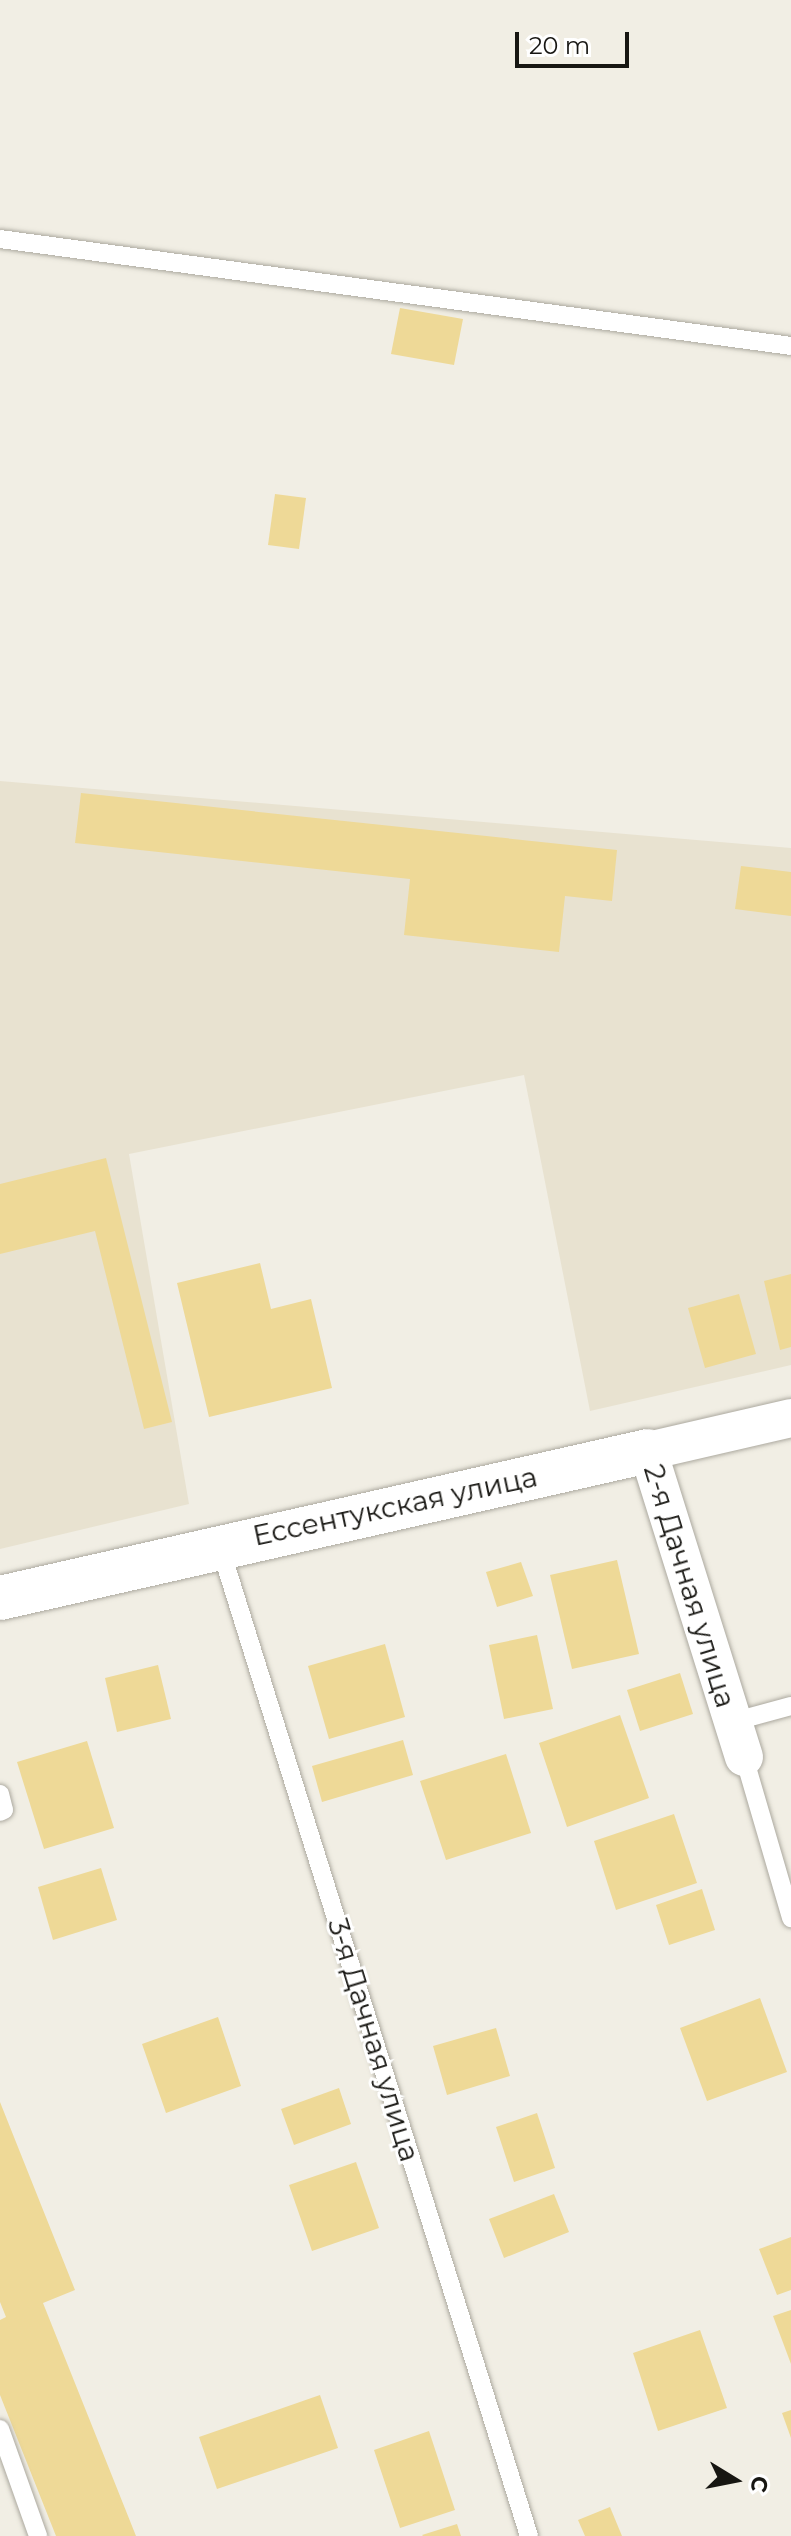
<!DOCTYPE html>
<html>
<head>
<meta charset="utf-8">
<style>
  body { margin:0 }
  #map { position:relative; width:791px; height:2536px; overflow:hidden; background:#f1eee4; font-family:Montserrat,sans-serif }
  div>[style] { position:absolute }
  [style*='--x'] { left:calc(var(--x)*1px); top:calc(var(--y)*1px); width:calc(var(--w)*1px); rotate:calc(var(--a)*1deg) }
  .built>* { inset:0; background:#e8e2d0 }
  .building>* { inset:0; background:#eed997 }
  .roads { filter:drop-shadow(0 0 2px #aca99f) drop-shadow(0 0 2px #aca99f) }
  .service>* { height:18px; margin:-9px; padding:0 9px; transform-origin:9px; border-radius:9px; background:#fff }
  .minor>* { height:38px; margin:-19px; padding:0 19px; transform-origin:19px; border-radius:19px; background:#fff }
  .tertiary>* { height:44px; margin:-22px; padding:0 22px; transform-origin:22px; border-radius:22px; background:#fff }
  span { translate:-50% -50%; white-space:nowrap; text-align:center; line-height:1.15; -webkit-text-stroke:6px #fff; paint-order:stroke }
  .street-label { font-size:28px; color:#171612 }
  .north { position:absolute; left:695px; top:2440px; width:80px; height:80px; -webkit-text-stroke:6px #fff; paint-order:stroke; rotate:100deg; font-size:22px; font-weight:700; line-height:32px; text-align:center; color:#171612 }
  .north::after { content:''; display:block; margin:auto; width:28px; height:36px; background:#171612; clip-path:polygon(50% 0,100% 100%,50% 72%,0 100%) }
  .scale { position:absolute; left:515px; top:32px; width:114px; height:36px; box-sizing:border-box; border:4px solid #171612; border-top:0; padding-left:10px; font-size:24px; line-height:28px; white-space:nowrap; color:#171612; -webkit-text-stroke:6px #fff; paint-order:stroke }
</style>
</head>
<body>
<div id="map">
  <div class="built">
    <i style="clip-path:polygon(0 781px,791px 848px,791px 1365px,590px 1411px,524px 1075px,129px 1154px,189px 1504px,0 1549px)"></i>
  </div>
  <div class="building">
    <i style="clip-path:polygon(400px 308px,463px 319px,454px 365px,391px 354px)"></i>
    <i style="clip-path:polygon(275px 494px,306px 498px,299px 549px,268px 545px)"></i>
    <i style="clip-path:polygon(81px 793px,617px 850px,612px 901px,565px 896px,559px 952px,404px 935px,410px 879px,75px 843px)"></i>
    <i style="clip-path:polygon(741px 866px,791px 872px,791px 916px,735px 909px)"></i>
    <i style="clip-path:polygon(106px 1158px,172px 1422px,144px 1429px,95px 1231px,0 1254px,0 1184px)"></i>
    <i style="clip-path:polygon(260px 1263px,271px 1309px,311px 1299px,332px 1388px,209px 1417px,177px 1283px)"></i>
    <i style="clip-path:polygon(791px 1274px,791px 1347px,780px 1350px,764px 1281px)"></i>
    <i style="clip-path:polygon(739px 1294px,756px 1354px,705px 1368px,688px 1308px)"></i>
    <i style="clip-path:polygon(617px 1560px,639px 1654px,572px 1669px,550px 1575px)"></i>
    <i style="clip-path:polygon(521px 1562px,533px 1596px,497px 1607px,486px 1572px)"></i>
    <i style="clip-path:polygon(537px 1635px,553px 1709px,504px 1719px,489px 1645px)"></i>
    <i style="clip-path:polygon(385px 1644px,405px 1717px,329px 1739px,308px 1666px)"></i>
    <i style="clip-path:polygon(158px 1665px,171px 1719px,117px 1732px,105px 1678px)"></i>
    <i style="clip-path:polygon(680px 1673px,693px 1714px,640px 1731px,627px 1690px)"></i>
    <i style="clip-path:polygon(620px 1715px,649px 1798px,567px 1827px,539px 1743px)"></i>
    <i style="clip-path:polygon(403px 1740px,413px 1775px,322px 1802px,312px 1766px)"></i>
    <i style="clip-path:polygon(87px 1741px,114px 1828px,44px 1849px,17px 1762px)"></i>
    <i style="clip-path:polygon(506px 1754px,531px 1833px,446px 1860px,420px 1781px)"></i>
    <i style="clip-path:polygon(674px 1814px,697px 1883px,616px 1910px,594px 1841px)"></i>
    <i style="clip-path:polygon(101px 1868px,117px 1920px,53px 1940px,38px 1887px)"></i>
    <i style="clip-path:polygon(702px 1889px,715px 1930px,669px 1945px,656px 1905px)"></i>
    <i style="clip-path:polygon(760px 1998px,787px 2072px,707px 2101px,680px 2028px)"></i>
    <i style="clip-path:polygon(218px 2017px,241px 2086px,166px 2113px,142px 2044px)"></i>
    <i style="clip-path:polygon(496px 2028px,510px 2076px,447px 2095px,433px 2046px)"></i>
    <i style="clip-path:polygon(339px 2088px,351px 2124px,294px 2145px,281px 2109px)"></i>
    <i style="clip-path:polygon(0 2102px,75px 2290px,43px 2303px,136px 2536px,56px 2536px,0 2395px,0 2320px,6px 2317px,0 2302px)"></i>
    <i style="clip-path:polygon(537px 2113px,555px 2168px,514px 2182px,496px 2127px)"></i>
    <i style="clip-path:polygon(356px 2162px,379px 2228px,312px 2251px,289px 2185px)"></i>
    <i style="clip-path:polygon(554px 2194px,569px 2232px,504px 2258px,489px 2219px)"></i>
    <i style="clip-path:polygon(791px 2237px,791px 2290px,777px 2295px,759px 2249px)"></i>
    <i style="clip-path:polygon(791px 2310px,791px 2364px,773px 2316px)"></i>
    <i style="clip-path:polygon(700px 2330px,727px 2408px,658px 2431px,633px 2353px)"></i>
    <i style="clip-path:polygon(320px 2395px,338px 2448px,217px 2489px,199px 2437px)"></i>
    <i style="clip-path:polygon(791px 2410px,791px 2438px,782px 2413px)"></i>
    <i style="clip-path:polygon(429px 2431px,455px 2510px,400px 2528px,374px 2450px)"></i>
    <i style="clip-path:polygon(610px 2507px,622px 2536px,585px 2536px,578px 2520px)"></i>
    <i style="clip-path:polygon(457px 2524px,461px 2536px,423px 2536px,422px 2535px)"></i>
  </div>
  <div class="roads">
    <div class="service">
      <i style="--x:0;--y:239;--w:798;--a:7.7"></i>
      <i style="--x:220;--y:1547;--w:1036;--a:72.65"></i>
      <i style="--x:732;--y:1722;--w:61;--a:-15.2"></i>
      <i style="--x:744;--y:1757;--w:168;--a:73.7"></i>
      <i style="--x:0;--y:1794;--w:16;--a:76"></i>
      <i style="--x:4;--y:1810;--w:4;--a:153"></i>
      <i style="--x:0;--y:2429;--w:114;--a:70.4"></i>
    </div>
    <div class="minor">
      <i style="--x:744;--y:1757;--w:321;--a:-107.4"></i>
      <i style="--x:648;--y:1451;--w:147;--a:-13"></i>
    </div>
    <div class="tertiary">
      <i style="--x:0;--y:1598;--w:664;--a:-12.78"></i>
    </div>
  </div>
  <div class="street-label">
    <span style="left:395px;top:1506px;rotate:-12deg">Ессентукская улица</span>
    <span style="left:690px;top:1586px;rotate:73deg">2-я Дачная улица</span>
    <span style="left:374px;top:2040px;rotate:73deg">3-я Дачная улица</span>
  </div>
  <div class="north">С</div>
  <div class="scale">20 m</div>
</div>
</body>
</html>
